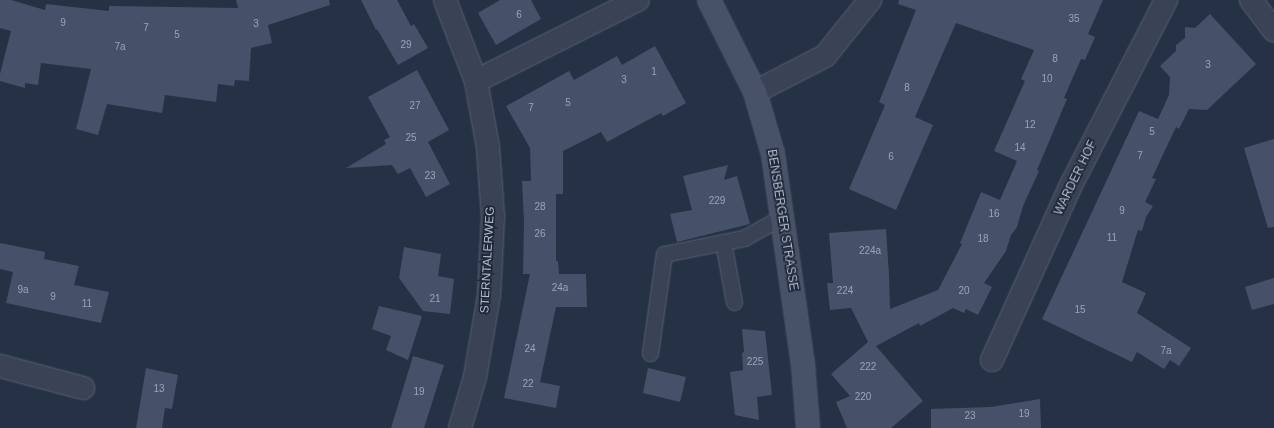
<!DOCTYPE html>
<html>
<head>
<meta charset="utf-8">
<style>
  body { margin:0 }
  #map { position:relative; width:1274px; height:428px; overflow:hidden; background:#253145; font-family:Helvetica,sans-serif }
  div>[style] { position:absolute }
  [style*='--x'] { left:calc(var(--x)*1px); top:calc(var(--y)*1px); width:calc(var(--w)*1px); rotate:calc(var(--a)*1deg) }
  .building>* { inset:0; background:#445168 }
  .roads { filter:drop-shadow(0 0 1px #586172) drop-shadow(0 0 1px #586172) }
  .service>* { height:15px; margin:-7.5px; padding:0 7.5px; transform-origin:7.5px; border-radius:7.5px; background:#3a4355 }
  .minor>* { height:22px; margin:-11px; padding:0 11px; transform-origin:11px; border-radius:11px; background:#3a4355 }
  .secondary>* { height:22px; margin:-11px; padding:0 11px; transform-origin:11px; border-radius:11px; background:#475268 }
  span { translate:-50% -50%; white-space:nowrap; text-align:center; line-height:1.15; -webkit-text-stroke:3.5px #1e283a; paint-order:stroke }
  .number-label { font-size:10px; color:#9aa4b4 }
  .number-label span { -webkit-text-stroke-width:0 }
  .street-label { font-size:12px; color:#b7bfce }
</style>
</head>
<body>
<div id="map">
  <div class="building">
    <i style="clip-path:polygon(0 0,11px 0,45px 10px,46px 4px,109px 11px,109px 6px,238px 8px,236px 0,329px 0,330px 5px,268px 25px,272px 43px,251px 48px,249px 81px,235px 80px,234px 86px,218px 84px,216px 102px,165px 95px,162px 113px,107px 104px,98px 135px,76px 129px,91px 69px,41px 63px,38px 85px,25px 83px,25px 88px,0 81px,0 74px,11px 31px,0 28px)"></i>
    <i style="clip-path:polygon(361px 0,397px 0,411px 26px,414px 24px,428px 48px,398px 65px,377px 29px,376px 30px)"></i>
    <i style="clip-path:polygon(500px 0,531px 0,541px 19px,496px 45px,478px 13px)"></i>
    <i style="clip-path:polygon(899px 0,1103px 0,1088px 34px,1095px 37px,1085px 60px,1081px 59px,1064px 98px,1067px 99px,1037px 170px,1039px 171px,1023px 206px,1017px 227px,1011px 235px,1006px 251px,984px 283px,992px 287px,978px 315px,966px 309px,964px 313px,953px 308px,920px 326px,919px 323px,876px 346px,923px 401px,891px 428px,847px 428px,836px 402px,850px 396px,831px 374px,868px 342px,851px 308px,830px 310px,827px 283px,833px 283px,829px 233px,886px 229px,889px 275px,890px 309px,938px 290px,962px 244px,960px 243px,981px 192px,1000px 200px,1017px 161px,994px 151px,1025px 81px,1021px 79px,1034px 50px,956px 23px,915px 117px,933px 125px,896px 210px,849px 189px,885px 105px,879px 102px,916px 10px,898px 4px)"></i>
    <i style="clip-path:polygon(1210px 14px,1256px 64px,1207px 110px,1189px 109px,1179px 129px,1176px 127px,1152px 178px,1156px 179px,1145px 202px,1153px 206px,1146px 217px,1142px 231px,1138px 230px,1122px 282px,1146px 293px,1137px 313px,1191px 348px,1179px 366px,1170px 360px,1164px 369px,1137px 352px,1132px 362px,1042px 319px,1139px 111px,1158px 119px,1169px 95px,1170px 77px,1160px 66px,1176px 51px,1176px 45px,1185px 38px,1185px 27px,1195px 28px)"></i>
    <i style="clip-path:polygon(655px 46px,686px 103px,663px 116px,661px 113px,607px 142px,601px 132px,563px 151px,563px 194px,556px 194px,556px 261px,558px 261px,559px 274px,586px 274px,587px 307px,556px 307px,540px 382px,560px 386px,556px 408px,504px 398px,530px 274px,523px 274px,524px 221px,522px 181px,531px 181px,530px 148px,506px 106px,569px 71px,574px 80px,617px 56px,622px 65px)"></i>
    <i style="clip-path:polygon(417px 70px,449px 130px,428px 142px,450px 184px,426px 197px,410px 168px,398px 174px,392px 165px,346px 168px,386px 144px,384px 140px,390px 137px,368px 97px)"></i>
    <i style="clip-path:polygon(1274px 139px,1274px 227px,1268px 228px,1244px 148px)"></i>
    <i style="clip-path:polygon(728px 165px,724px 180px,737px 176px,750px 224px,677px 242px,670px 214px,692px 210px,683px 176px)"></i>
    <i style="clip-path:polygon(0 243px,45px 252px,44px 259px,79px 266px,74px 285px,109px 292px,101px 323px,6px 303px,13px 272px,0 269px)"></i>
    <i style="clip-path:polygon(404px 247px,441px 254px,438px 276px,454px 279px,450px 314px,423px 311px,399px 278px)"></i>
    <i style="clip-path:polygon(1274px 278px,1274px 304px,1252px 310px,1245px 287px)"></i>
    <i style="clip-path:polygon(379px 306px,422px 316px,408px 360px,386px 350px,391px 336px,372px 329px)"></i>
    <i style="clip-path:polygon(742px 329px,765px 331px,772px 395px,757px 397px,759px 420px,735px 415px,730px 372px,743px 370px,742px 353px,744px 352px)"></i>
    <i style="clip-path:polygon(413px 356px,444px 365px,424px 428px,391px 428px)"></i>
    <i style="clip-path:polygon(146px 368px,178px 375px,172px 409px,165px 408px,162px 428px,136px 428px)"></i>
    <i style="clip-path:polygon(648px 368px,686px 377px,680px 402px,643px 393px)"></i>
    <i style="clip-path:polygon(1040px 399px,1041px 428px,931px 428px,931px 409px,991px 407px)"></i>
  </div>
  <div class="roads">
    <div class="service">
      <i style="--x:723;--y:242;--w:61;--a:79.6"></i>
      <i style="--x:650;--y:353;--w:100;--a:-82"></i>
      <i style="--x:664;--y:254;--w:82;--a:-11.3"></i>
      <i style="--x:744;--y:238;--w:45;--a:-29.4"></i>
    </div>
    <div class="minor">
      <i style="--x:445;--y:0;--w:87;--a:69.1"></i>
      <i style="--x:476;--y:81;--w:67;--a:79.7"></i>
      <i style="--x:488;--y:147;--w:70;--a:85.9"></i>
      <i style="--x:493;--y:217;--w:78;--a:92.9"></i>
      <i style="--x:489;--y:295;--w:83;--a:99.7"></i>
      <i style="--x:475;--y:377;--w:53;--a:106.4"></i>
      <i style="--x:1251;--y:0;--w:38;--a:53"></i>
      <i style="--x:476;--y:81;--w:181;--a:-26.6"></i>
      <i style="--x:755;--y:92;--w:79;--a:-27.2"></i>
      <i style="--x:825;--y:56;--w:72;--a:-51.2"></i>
      <i style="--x:992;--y:360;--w:190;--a:-65.7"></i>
      <i style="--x:1070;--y:187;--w:210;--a:-62.8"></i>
      <i style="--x:0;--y:366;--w:86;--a:14.8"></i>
    </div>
    <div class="secondary">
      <i style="--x:709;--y:0;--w:103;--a:63.4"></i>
      <i style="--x:755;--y:92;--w:65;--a:73.8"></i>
      <i style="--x:773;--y:154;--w:212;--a:81.9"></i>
      <i style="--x:803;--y:364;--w:64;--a:85.5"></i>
    </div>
  </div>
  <div class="number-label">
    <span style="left:519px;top:15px">6</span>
    <span style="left:1074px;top:19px">35</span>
    <span style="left:63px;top:23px">9</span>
    <span style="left:256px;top:24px">3</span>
    <span style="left:146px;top:28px">7</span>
    <span style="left:177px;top:35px">5</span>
    <span style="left:406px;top:45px">29</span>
    <span style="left:120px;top:47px">7a</span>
    <span style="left:1055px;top:59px">8</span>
    <span style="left:1208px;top:65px">3</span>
    <span style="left:654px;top:72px">1</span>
    <span style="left:1047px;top:79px">10</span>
    <span style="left:624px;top:80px">3</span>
    <span style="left:907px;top:88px">8</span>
    <span style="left:568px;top:103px">5</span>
    <span style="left:415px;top:106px">27</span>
    <span style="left:531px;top:108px">7</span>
    <span style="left:1030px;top:125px">12</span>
    <span style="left:1152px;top:132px">5</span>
    <span style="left:411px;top:138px">25</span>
    <span style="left:1020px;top:148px">14</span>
    <span style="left:1140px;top:156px">7</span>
    <span style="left:891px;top:157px">6</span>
    <span style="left:430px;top:176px">23</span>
    <span style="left:717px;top:201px">229</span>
    <span style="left:540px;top:207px">28</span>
    <span style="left:1122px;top:211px">9</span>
    <span style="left:994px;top:214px">16</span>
    <span style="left:540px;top:234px">26</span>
    <span style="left:1112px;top:238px">11</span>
    <span style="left:983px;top:239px">18</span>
    <span style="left:870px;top:251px">224a</span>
    <span style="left:560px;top:288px">24a</span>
    <span style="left:23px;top:290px">9a</span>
    <span style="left:845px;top:291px">224</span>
    <span style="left:964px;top:291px">20</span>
    <span style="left:53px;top:297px">9</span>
    <span style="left:435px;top:299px">21</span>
    <span style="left:87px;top:304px">11</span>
    <span style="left:1080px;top:310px">15</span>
    <span style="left:530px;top:349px">24</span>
    <span style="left:1166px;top:351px">7a</span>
    <span style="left:755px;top:362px">225</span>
    <span style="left:868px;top:367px">222</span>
    <span style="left:528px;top:384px">22</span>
    <span style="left:159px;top:389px">13</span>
    <span style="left:419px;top:392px">19</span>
    <span style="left:863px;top:397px">220</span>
    <span style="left:1024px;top:414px">19</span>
    <span style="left:970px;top:416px">23</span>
  </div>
  <div class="street-label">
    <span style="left:1076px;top:178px;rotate:-64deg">WARDER HOF</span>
    <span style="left:782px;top:220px;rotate:81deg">BENSBERGER STRASSE</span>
    <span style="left:488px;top:260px;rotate:-87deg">STERNTALERWEG</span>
  </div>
</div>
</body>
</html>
